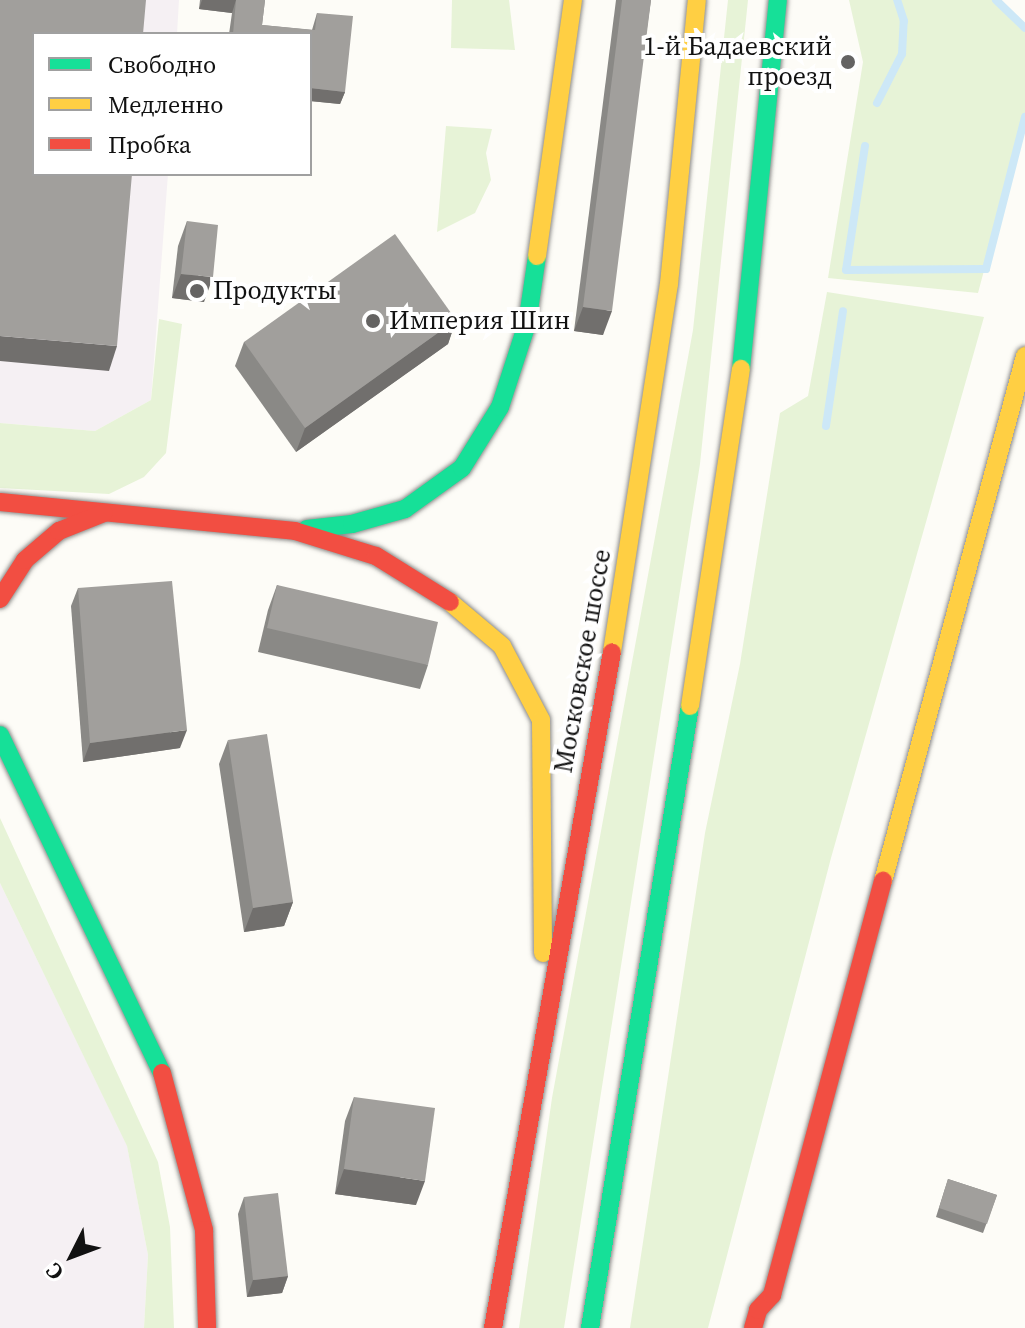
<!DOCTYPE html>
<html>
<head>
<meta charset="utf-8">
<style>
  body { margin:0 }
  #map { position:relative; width:1025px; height:1328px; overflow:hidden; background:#fdfcf7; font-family:"Source Serif 4",serif }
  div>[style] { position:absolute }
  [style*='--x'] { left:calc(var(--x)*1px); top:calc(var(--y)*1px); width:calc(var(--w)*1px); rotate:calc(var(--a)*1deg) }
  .industrial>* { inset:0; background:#f5f0f3 }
  .green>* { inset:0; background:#e7f3d7 }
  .stream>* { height:8px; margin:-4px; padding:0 4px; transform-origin:4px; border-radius:4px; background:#cde8f7 }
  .roads { filter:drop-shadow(0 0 2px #8e8d8b) drop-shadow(0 0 2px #8e8d8b) }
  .fast>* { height:18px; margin:-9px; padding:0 9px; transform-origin:9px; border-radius:9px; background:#16e098 }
  .slow>* { height:18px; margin:-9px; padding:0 9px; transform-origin:9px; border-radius:9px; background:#ffcf43 }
  .jam>* { height:18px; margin:-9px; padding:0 9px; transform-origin:9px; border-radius:9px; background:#f24e42 }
  .wall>* { inset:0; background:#8a8986 }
  .shaded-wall>* { inset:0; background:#716f6d }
  .building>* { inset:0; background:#a19f9c }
  .dots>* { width:22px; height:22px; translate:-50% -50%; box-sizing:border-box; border:4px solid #fff; border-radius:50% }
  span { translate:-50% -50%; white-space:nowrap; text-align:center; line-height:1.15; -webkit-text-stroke:8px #fff; paint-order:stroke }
  .poi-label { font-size:26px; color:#111 }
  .right { translate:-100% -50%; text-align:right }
  .left { translate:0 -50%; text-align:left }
  .street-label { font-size:26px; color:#111 }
  .legend { position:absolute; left:32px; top:32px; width:280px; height:144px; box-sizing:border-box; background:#fff; border:2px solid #a0a0a0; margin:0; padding:10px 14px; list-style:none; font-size:24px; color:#111 }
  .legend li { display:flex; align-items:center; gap:16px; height:40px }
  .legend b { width:40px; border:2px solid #a0a0a0 }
  .north { position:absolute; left:32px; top:1216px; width:80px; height:80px; -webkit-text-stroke:6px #fff; paint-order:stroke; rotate:228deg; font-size:22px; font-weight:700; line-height:32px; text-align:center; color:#111 }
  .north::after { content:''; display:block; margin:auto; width:28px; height:36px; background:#111; clip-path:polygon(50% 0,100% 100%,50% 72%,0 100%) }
</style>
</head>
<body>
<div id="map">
  <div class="industrial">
    <i style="clip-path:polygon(0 0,179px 0,177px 34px,34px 34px,34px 174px,168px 174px,151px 400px,95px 431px,0 423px)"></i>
    <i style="clip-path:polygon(0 883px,127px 1145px,148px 1255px,144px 1328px,0 1328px)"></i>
  </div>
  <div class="green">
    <i style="clip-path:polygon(452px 0,509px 0,515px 50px,451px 48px)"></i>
    <i style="clip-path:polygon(728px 0,748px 0,700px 464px,564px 1328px,519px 1328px,552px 1098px,693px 330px)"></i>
    <i style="clip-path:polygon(849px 0,996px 0,1025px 28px,1025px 117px,978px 293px,828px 278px,863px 62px)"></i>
    <i style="clip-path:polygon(446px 126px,492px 129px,486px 153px,491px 180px,475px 213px,437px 232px)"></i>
    <i style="clip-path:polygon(827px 292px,984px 317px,831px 858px,708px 1328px,630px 1328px,705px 833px,740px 664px,780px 413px,808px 396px)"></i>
    <i style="clip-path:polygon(159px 319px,182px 324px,166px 453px,144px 477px,109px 494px,0 488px,0 423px,95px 431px,151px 400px)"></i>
    <i style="clip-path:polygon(0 818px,158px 1162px,170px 1227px,174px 1328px,144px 1328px,148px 1255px,127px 1146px,0 883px)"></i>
  </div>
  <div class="stream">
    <i style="--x:996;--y:0;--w:40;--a:44"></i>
    <i style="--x:877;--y:103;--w:55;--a:-63"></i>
    <i style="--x:902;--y:54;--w:33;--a:-87"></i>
    <i style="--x:904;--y:21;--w:22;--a:-108"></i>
    <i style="--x:865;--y:146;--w:125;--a:98.7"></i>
    <i style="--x:846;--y:270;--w:140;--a:-0.4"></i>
    <i style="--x:986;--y:269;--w:157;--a:-75.6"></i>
    <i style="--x:826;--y:426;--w:116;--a:-81.6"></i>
  </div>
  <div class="roads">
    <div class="fast">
      <i style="--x:741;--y:369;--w:371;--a:-84.3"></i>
      <i style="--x:307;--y:529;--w:45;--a:-6.3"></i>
      <i style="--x:352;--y:524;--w:55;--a:-15.8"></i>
      <i style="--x:405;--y:509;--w:70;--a:-35.7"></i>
      <i style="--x:462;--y:468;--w:72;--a:-58.1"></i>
      <i style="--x:500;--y:407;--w:87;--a:-72"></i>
      <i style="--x:527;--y:324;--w:69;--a:-81.6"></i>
      <i style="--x:0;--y:735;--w:375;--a:64.4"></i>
      <i style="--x:590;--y:1328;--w:630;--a:-80.87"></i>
    </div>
    <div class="slow">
      <i style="--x:537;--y:256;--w:259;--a:-82"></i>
      <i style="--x:450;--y:602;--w:68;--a:40.2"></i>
      <i style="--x:502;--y:646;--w:84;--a:62.2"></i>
      <i style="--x:541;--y:720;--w:233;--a:89.5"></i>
      <i style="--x:612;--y:652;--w:372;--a:-81.2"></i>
      <i style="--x:669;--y:284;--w:285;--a:-84.4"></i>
      <i style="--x:690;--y:706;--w:341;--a:-81.4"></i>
      <i style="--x:883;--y:881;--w:544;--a:-74.86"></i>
    </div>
    <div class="jam">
      <i style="--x:0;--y:502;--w:296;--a:5.6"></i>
      <i style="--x:295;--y:531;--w:85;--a:17.2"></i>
      <i style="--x:376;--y:556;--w:87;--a:31.9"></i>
      <i style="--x:0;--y:599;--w:46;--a:-57.3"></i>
      <i style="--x:25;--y:560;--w:45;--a:-40.5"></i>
      <i style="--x:59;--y:531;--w:48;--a:-21.8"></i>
      <i style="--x:162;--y:1073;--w:163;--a:75"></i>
      <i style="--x:204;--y:1230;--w:98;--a:88.2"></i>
      <i style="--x:493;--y:1328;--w:686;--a:-80.02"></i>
      <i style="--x:753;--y:1328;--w:19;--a:-74"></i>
      <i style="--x:758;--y:1310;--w:21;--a:-47"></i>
      <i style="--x:772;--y:1295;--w:429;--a:-75"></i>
    </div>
  </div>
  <div class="wall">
    <i style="clip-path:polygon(200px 0,265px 0,262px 25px,312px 30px,317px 13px,345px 92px,340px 104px,310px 101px,310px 34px,229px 34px,232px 13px,199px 9px)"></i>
    <i style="clip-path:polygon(616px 0,651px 0,603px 335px,574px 331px)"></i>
    <i style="clip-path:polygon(187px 221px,204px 302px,172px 298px,178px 246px)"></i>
    <i style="clip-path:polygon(456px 320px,448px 344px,296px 452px,235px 366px,244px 342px)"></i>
    <i style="clip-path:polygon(277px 585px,428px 665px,420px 689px,258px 652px,268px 610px)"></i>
    <i style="clip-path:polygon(78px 588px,180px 748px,83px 762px,71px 606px)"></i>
    <i style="clip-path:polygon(228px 740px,293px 902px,284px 926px,244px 932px,219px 764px)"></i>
    <i style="clip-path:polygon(354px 1097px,416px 1205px,335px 1194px,345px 1121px)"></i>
    <i style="clip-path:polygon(948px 1179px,997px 1195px,983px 1233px,936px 1217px)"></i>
    <i style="clip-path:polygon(244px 1197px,288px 1276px,282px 1293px,247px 1297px,238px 1214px)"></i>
  </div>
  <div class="shaded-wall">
    <i style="clip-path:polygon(202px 0,236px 0,232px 13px,199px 9px)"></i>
    <i style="clip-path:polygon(310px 88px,345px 92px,340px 104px,310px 101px)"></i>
    <i style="clip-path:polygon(181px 274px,213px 277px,204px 302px,172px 298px)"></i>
    <i style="clip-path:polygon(583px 307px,612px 311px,603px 335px,574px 331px)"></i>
    <i style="clip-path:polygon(456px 320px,448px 344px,296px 452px,305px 428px)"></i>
    <i style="clip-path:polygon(0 336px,117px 346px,109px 371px,0 361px)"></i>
    <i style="clip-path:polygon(187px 730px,180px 748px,83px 762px,90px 743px)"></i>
    <i style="clip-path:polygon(293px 902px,284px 926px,244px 932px,253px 908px)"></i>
    <i style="clip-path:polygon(344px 1169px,425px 1181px,416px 1205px,335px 1194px)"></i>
    <i style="clip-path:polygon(288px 1276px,282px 1293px,247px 1297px,253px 1280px)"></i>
  </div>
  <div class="building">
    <i style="clip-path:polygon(0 0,146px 0,143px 34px,34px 34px,34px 174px,132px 174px,117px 346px,0 336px)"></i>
    <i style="clip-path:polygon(236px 0,265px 0,262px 25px,315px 30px,317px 13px,353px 16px,345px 92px,310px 88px,310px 34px,233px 34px)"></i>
    <i style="clip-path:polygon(622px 0,651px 0,612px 311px,583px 307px)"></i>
    <i style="clip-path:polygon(187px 221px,218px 225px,213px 277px,181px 274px)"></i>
    <i style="clip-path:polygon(395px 234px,456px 320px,305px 428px,244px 342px)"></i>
    <i style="clip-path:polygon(172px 581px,187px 730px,90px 743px,78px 588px)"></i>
    <i style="clip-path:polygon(277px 585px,438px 622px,428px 665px,267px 628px)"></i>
    <i style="clip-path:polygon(267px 734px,293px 902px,253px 908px,228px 740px)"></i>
    <i style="clip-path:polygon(354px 1097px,435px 1108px,425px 1181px,344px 1169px)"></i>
    <i style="clip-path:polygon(948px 1179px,997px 1195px,987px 1224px,939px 1208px)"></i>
    <i style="clip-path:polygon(278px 1193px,288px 1276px,253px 1280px,244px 1197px)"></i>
  </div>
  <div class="dots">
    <i style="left:848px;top:62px;background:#646362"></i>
    <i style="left:197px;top:291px;background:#646362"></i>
    <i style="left:373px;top:321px;background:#646362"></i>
  </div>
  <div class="poi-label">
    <span class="right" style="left:832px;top:62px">1-й Бадаевский<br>проезд</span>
    <span class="left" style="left:213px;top:291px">Продукты</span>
    <span class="left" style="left:389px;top:321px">Империя Шин</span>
  </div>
  <div class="street-label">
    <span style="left:583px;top:661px;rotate:-80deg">Московское шоссе</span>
  </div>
  <ul class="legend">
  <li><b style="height:10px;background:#16e098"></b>Свободно</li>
  <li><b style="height:10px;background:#ffcf43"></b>Медленно</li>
  <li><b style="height:10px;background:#f24e42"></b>Пробка</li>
  </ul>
  <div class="north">С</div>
</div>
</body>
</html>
